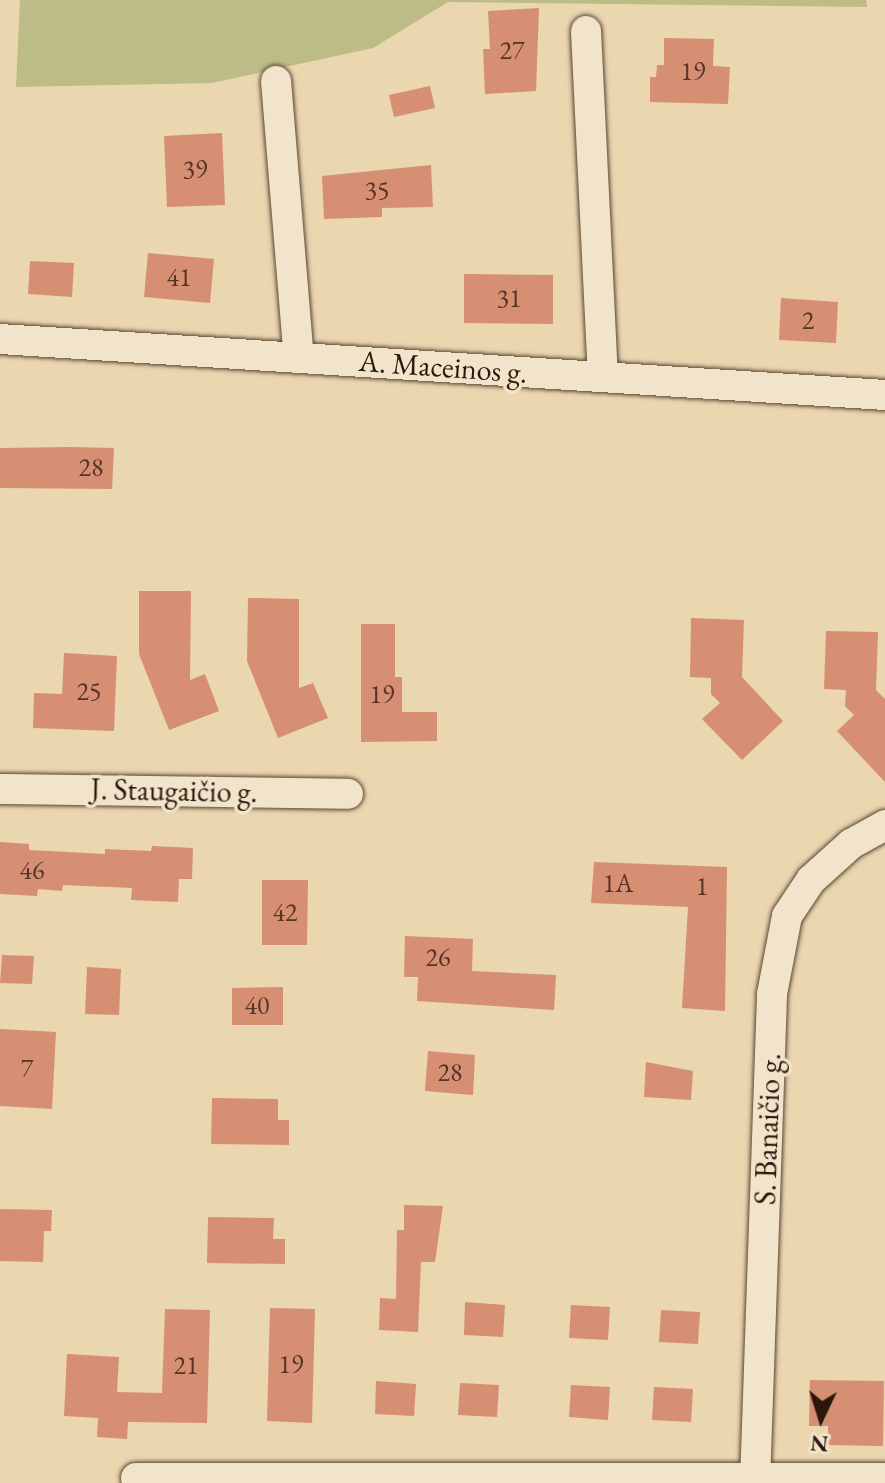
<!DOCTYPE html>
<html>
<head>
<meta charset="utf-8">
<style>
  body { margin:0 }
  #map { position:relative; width:885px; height:1483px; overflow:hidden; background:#ead6af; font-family:"EB Garamond",serif }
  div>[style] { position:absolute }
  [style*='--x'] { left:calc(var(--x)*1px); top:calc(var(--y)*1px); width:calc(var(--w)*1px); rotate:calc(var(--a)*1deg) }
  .green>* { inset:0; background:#bdbc86 }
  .building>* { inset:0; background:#d68f73 }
  .roads { filter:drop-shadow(0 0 2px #5c4635) drop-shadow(0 0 2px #5c4635) }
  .minor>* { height:30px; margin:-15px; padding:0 15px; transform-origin:15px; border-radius:15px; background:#f1e4cb }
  span { translate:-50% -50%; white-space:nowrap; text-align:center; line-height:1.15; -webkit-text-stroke:7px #f1e4cb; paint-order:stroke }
  .number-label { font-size:26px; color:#573426 }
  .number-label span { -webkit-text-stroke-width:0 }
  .street-label { font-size:30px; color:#2d160c }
  .north { position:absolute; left:781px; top:1379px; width:80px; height:80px; -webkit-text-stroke:6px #f1e4cb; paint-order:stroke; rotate:184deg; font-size:22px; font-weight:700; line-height:32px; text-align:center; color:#2d160c }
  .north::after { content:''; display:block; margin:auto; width:28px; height:36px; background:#2d160c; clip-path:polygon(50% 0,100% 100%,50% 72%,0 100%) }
</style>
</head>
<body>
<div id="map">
  <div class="green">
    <i style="clip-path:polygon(20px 0,866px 0,867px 7px,448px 2px,373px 48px,212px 83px,16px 87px)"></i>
  </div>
  <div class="building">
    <i style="clip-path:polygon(539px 8px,536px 91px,485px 94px,483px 49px,490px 49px,488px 11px)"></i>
    <i style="clip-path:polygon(664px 38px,714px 39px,713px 66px,730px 67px,728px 104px,650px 102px,650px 77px,656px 77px,657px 65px,664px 65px)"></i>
    <i style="clip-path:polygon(430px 86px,435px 108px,394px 117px,389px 95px)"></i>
    <i style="clip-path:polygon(222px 133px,225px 205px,167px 207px,164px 136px)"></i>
    <i style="clip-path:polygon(431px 165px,433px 207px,382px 208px,382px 217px,324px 219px,322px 176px)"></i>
    <i style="clip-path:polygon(148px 253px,214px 259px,210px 303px,144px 297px)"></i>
    <i style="clip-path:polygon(30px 261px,74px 263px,72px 297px,28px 294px)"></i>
    <i style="clip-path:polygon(464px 274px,553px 275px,553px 324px,464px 323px)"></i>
    <i style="clip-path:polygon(781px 298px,838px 302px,836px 343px,779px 340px)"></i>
    <i style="clip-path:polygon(70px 447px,114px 448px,112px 489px,0 488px,0 448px)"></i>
    <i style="clip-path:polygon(139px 591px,191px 591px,190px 680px,205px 674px,219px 711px,169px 730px,139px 654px)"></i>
    <i style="clip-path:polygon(248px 598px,299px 599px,299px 688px,313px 683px,328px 718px,278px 738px,247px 661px)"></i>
    <i style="clip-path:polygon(691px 618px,744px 620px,742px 677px,783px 721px,742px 760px,702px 719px,720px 703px,711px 694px,711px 678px,690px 677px)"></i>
    <i style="clip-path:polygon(361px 624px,395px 624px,395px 677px,402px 677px,402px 712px,437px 712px,437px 741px,361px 742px)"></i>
    <i style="clip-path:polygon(826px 631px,878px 632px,876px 690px,885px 699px,885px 782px,837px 731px,854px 715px,845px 706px,846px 690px,824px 689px)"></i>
    <i style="clip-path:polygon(64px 653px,117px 656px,114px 731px,33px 728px,34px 693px,62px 694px)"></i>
    <i style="clip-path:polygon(0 842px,29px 844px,29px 850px,105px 854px,105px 849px,151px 851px,152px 846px,193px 848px,192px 879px,179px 879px,178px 902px,131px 900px,132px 888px,63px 885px,62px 891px,38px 889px,37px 896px,0 894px)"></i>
    <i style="clip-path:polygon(594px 862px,727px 867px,725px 1011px,682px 1008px,688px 907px,591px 903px)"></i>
    <i style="clip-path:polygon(262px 880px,308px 880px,307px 945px,262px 945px)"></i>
    <i style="clip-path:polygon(405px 936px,473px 939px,472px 971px,556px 975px,554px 1010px,417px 1001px,418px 977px,404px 977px)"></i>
    <i style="clip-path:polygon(2px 955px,34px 956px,32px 984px,0 983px)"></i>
    <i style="clip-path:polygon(87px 967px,121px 969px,119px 1015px,85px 1014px)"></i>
    <i style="clip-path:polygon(283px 987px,283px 1025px,232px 1025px,232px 988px)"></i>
    <i style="clip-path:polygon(0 1029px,56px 1032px,52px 1109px,0 1106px)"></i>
    <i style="clip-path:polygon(428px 1051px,475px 1055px,473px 1095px,425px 1091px)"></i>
    <i style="clip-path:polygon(646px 1062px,693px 1071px,691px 1100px,644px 1097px)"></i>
    <i style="clip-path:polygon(212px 1098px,278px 1099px,278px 1120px,289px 1120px,289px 1145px,211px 1144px)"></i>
    <i style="clip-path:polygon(404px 1205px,443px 1206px,435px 1262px,421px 1262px,418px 1332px,379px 1330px,380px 1298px,396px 1299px,397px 1230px,404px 1230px)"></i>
    <i style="clip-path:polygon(0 1209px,52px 1210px,51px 1231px,44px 1231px,43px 1262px,0 1261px)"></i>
    <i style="clip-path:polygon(208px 1217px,274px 1218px,273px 1239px,285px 1239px,285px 1264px,207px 1263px)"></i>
    <i style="clip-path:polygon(465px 1302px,505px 1305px,503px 1337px,464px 1335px)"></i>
    <i style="clip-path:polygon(571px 1305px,610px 1307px,608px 1340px,569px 1338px)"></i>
    <i style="clip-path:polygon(270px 1308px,315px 1309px,312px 1423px,267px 1421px)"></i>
    <i style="clip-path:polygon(165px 1309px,210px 1310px,207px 1423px,128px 1422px,127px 1439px,97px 1437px,98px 1418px,64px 1416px,67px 1354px,119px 1357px,117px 1392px,162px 1393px)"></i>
    <i style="clip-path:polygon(661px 1310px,700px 1312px,698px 1344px,659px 1342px)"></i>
    <i style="clip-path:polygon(810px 1380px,884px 1381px,883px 1446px,828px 1445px,828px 1426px,809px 1426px)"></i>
    <i style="clip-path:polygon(376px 1381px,416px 1384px,414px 1416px,375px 1414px)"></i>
    <i style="clip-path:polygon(460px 1383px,499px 1385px,497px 1417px,458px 1415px)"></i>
    <i style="clip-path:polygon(571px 1385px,610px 1387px,608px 1420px,569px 1417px)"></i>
    <i style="clip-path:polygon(654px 1387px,693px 1389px,691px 1422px,652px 1420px)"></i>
  </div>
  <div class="roads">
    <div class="minor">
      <i style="--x:586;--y:31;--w:346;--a:87.2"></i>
      <i style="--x:276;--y:81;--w:278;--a:85.3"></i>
      <i style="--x:0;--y:339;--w:887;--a:3.62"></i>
      <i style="--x:0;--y:789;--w:348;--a:0.8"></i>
      <i style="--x:136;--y:1478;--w:749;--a:0"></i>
      <i style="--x:755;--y:1483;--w:489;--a:-88"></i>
      <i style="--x:772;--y:994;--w:79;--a:-79.1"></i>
      <i style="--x:787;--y:916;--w:43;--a:-56.3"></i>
      <i style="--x:811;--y:880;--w:54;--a:-42"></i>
      <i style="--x:851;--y:844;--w:39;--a:-29"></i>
    </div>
  </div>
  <div class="number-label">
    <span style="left:512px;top:51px">27</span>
    <span style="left:693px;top:72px">19</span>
    <span style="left:195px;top:170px">39</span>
    <span style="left:377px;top:191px">35</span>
    <span style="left:179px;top:278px">41</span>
    <span style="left:509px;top:299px">31</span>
    <span style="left:808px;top:321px">2</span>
    <span style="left:91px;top:468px">28</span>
    <span style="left:89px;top:692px">25</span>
    <span style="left:382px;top:695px">19</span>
    <span style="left:32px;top:871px">46</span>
    <span style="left:618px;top:884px">1A</span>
    <span style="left:702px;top:887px">1</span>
    <span style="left:285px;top:913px">42</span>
    <span style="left:438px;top:958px">26</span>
    <span style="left:257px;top:1006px">40</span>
    <span style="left:27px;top:1069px">7</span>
    <span style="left:450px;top:1073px">28</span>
    <span style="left:291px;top:1365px">19</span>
    <span style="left:186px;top:1366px">21</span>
  </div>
  <div class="street-label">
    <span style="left:443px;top:367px;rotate:4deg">A. Maceinos g.</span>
    <span style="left:174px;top:791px;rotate:1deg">J. Staugaičio g.</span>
    <span style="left:768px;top:1129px;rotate:-88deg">S. Banaičio g.</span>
  </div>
  <div class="north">N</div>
</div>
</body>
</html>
